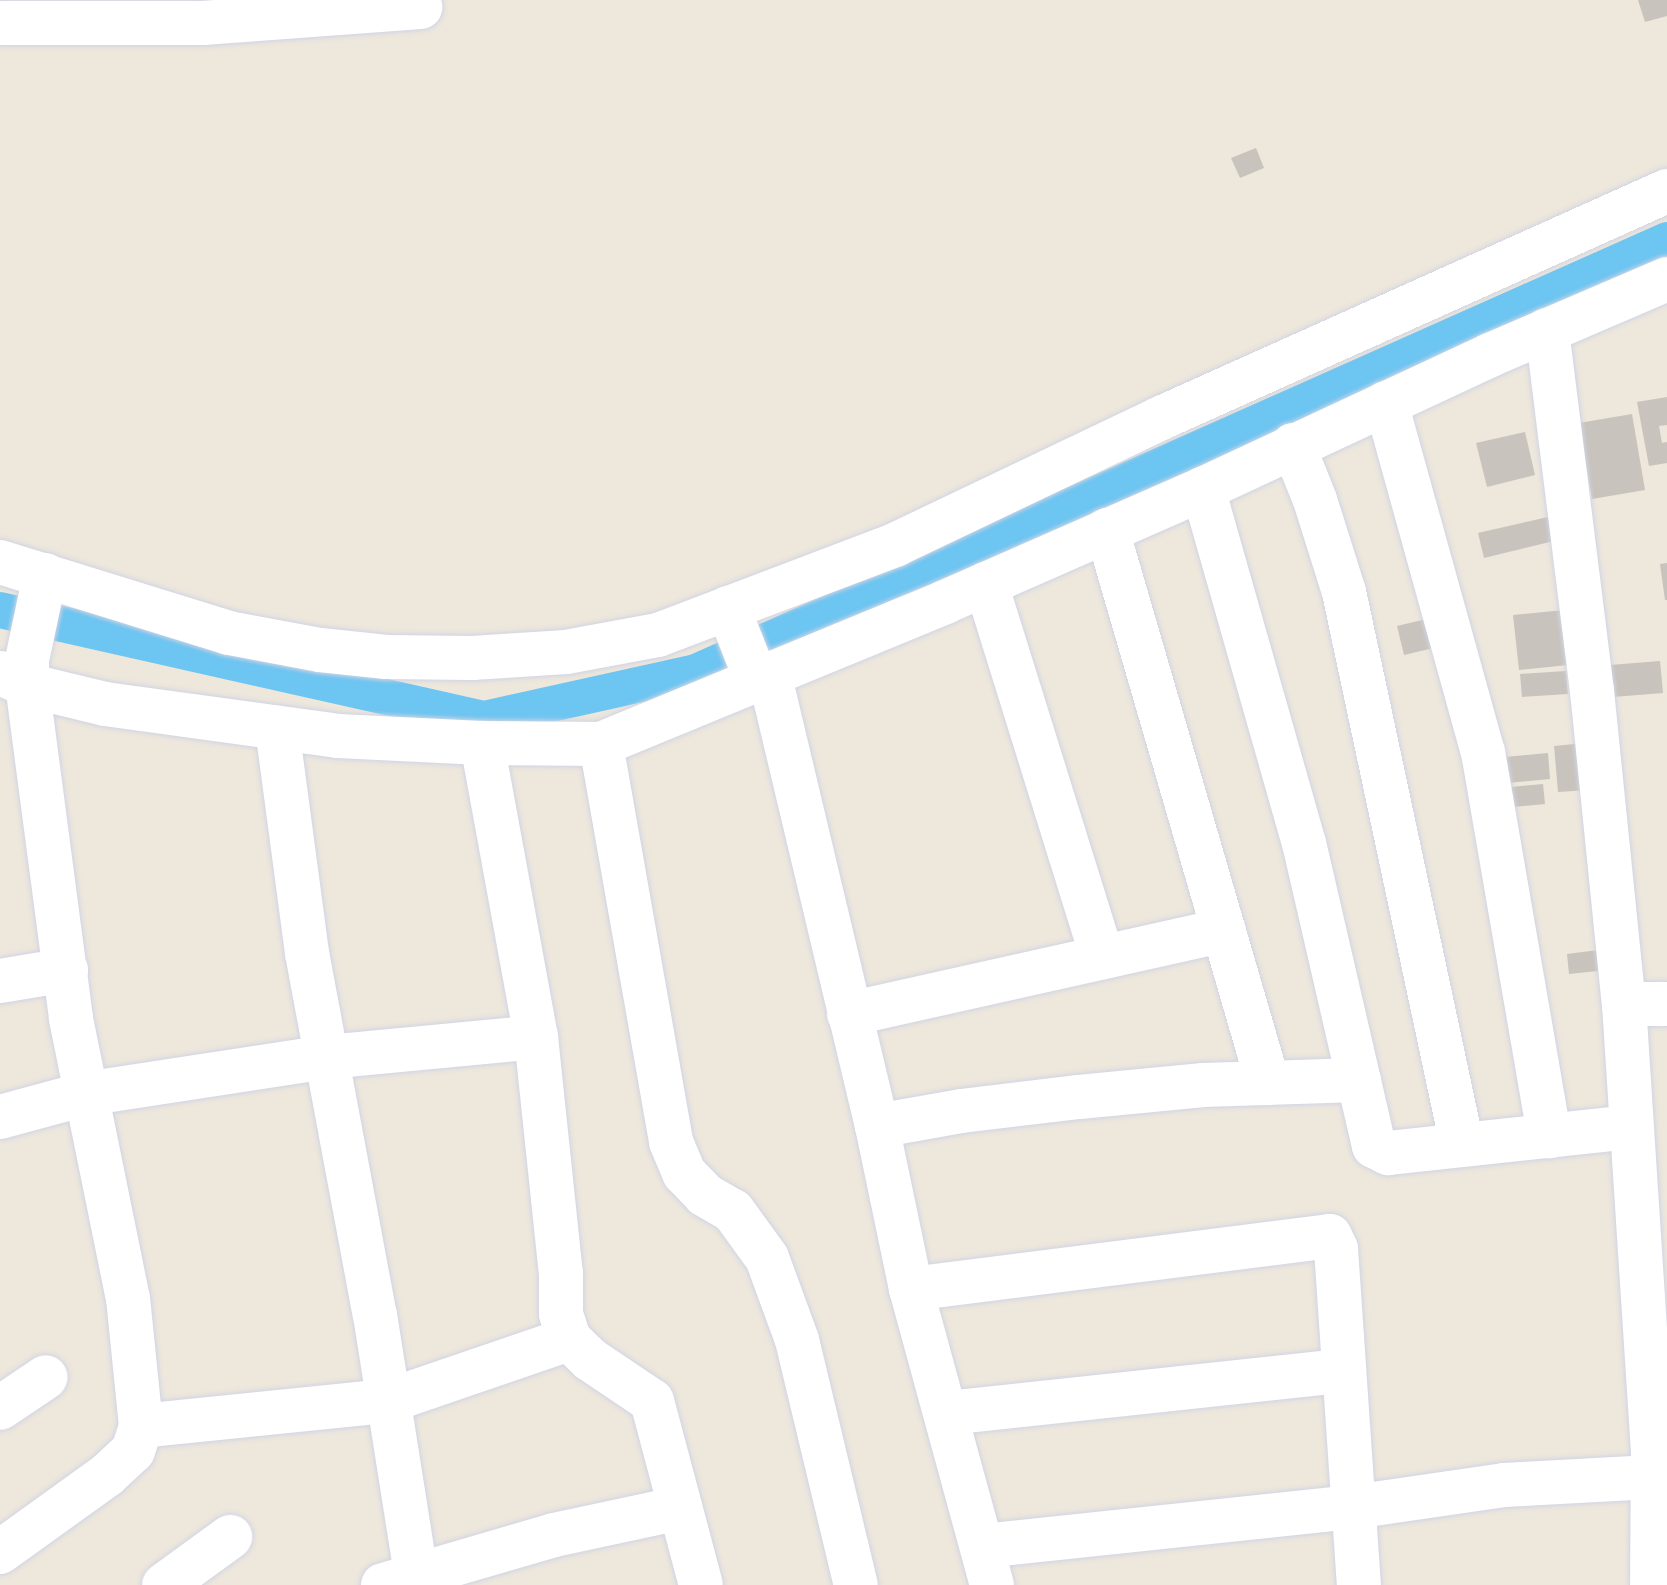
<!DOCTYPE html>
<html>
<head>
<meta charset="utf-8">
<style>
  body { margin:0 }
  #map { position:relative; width:1667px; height:1585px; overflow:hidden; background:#ede7dc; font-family:"Roboto Condensed",sans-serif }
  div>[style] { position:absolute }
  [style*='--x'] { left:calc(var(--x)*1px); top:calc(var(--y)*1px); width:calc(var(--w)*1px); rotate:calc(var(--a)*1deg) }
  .canal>* { height:36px; margin:-18px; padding:0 18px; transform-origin:18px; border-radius:18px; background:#6dc5f1 }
  .building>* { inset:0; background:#c8c3bc }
  .roads { filter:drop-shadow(0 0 2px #d1d4e4) drop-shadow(0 0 2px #d1d4e4) }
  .minor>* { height:44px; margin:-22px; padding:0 22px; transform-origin:22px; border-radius:22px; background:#fff }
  span { translate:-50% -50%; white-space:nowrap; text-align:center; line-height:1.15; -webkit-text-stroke:7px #fff; paint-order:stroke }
</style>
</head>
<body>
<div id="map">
  <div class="canal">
    <i style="--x:0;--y:610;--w:496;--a:12.7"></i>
    <i style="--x:484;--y:719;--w:217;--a:-12.5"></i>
    <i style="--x:696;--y:672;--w:1063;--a:-23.98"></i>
  </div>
  <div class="building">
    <i style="clip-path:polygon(1638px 0,1667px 0,1667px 16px,1645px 22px)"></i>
    <i style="clip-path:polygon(1256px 148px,1264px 168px,1240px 178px,1231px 158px)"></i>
    <i style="clip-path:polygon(1667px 397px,1667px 425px,1659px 426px,1662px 443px,1667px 442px,1667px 463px,1649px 466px,1637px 402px)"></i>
    <i style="clip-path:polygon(1632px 414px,1645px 490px,1592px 499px,1579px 423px)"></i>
    <i style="clip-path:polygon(1525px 432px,1535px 475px,1487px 487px,1476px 443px)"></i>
    <i style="clip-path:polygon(1552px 516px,1558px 540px,1484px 558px,1478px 533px)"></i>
    <i style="clip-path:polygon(1667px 563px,1667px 600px,1665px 600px,1660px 564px)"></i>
    <i style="clip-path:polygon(1564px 610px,1568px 665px,1519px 670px,1513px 615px)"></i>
    <i style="clip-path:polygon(1435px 617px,1442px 646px,1404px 655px,1397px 626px)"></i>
    <i style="clip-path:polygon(1660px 661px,1663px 693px,1613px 697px,1610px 665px)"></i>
    <i style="clip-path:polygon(1566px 671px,1568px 694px,1522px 697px,1520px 674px)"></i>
    <i style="clip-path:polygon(1585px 743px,1589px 790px,1558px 792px,1554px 746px)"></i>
    <i style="clip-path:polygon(1548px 753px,1550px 779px,1507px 783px,1505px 757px)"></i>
    <i style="clip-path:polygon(1543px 784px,1545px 804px,1513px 807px,1511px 787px)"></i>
    <i style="clip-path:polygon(1614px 948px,1616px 969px,1569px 974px,1567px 954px)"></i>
  </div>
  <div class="roads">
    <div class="minor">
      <i style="--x:0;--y:23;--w:203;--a:0"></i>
      <i style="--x:203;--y:23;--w:218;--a:-4.2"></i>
      <i style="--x:1547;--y:330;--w:364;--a:82.9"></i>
      <i style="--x:1592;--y:691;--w:315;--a:84.2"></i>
      <i style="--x:1624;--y:1004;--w:444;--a:86.3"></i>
      <i style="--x:1653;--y:1447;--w:138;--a:90.4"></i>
      <i style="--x:1386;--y:403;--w:362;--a:74.5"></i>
      <i style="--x:1483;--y:752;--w:390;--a:80.2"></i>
      <i style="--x:1293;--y:445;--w:59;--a:68.2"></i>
      <i style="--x:1315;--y:500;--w:96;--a:72.5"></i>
      <i style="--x:1344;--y:592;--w:565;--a:77.95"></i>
      <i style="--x:1203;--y:489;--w:368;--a:74.1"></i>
      <i style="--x:1304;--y:843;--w:311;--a:77"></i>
      <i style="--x:1374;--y:1146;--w:16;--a:27"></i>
      <i style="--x:1388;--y:1153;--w:244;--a:-6.1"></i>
      <i style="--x:1107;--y:530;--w:576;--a:73.77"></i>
      <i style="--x:0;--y:562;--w:240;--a:17.2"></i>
      <i style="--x:229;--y:633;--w:93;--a:10.6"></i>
      <i style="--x:320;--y:650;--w:67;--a:6"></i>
      <i style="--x:387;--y:657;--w:85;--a:0.7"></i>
      <i style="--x:472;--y:658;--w:94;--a:-3.7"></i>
      <i style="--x:566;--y:652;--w:94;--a:-10.5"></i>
      <i style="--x:658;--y:635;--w:256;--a:-20.8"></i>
      <i style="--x:897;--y:544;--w:293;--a:-25.5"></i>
      <i style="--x:1161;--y:418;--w:555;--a:-24.16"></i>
      <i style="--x:986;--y:584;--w:391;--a:72.7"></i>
      <i style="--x:728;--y:608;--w:76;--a:68.5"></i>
      <i style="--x:0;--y:673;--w:30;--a:24"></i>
      <i style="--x:27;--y:685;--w:80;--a:13.7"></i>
      <i style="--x:105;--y:704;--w:235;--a:7.8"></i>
      <i style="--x:338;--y:736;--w:144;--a:2.8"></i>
      <i style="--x:482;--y:743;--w:119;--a:0.5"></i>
      <i style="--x:601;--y:744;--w:372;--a:-22.4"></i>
      <i style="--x:945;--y:602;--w:282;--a:-23.7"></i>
      <i style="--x:1203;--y:489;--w:317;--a:-25"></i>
      <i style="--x:1490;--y:355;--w:193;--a:-23.2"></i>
      <i style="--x:769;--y:673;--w:466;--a:76.6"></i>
      <i style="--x:877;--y:1126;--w:167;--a:78.2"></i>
      <i style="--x:911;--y:1289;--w:307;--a:74.7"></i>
      <i style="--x:277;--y:728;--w:227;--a:82.4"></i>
      <i style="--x:307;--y:953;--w:368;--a:79.4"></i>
      <i style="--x:375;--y:1315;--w:263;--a:81"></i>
      <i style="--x:482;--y:743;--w:299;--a:79.6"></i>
      <i style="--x:536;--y:1037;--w:237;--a:84"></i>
      <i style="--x:561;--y:1273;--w:41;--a:90"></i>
      <i style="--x:561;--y:1314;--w:26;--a:72"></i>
      <i style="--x:569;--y:1339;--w:30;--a:44"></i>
      <i style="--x:591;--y:1360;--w:73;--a:33.9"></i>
      <i style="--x:652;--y:1401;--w:190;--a:75.1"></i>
      <i style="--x:601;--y:744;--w:404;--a:80"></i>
      <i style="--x:671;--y:1142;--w:34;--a:67"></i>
      <i style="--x:684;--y:1173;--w:30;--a:46"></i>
      <i style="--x:705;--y:1195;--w:32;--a:30"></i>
      <i style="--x:733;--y:1211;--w:58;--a:54.1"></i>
      <i style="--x:767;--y:1258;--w:87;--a:69.9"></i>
      <i style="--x:797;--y:1340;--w:252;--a:76.5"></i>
      <i style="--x:0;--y:981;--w:67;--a:-9.5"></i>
      <i style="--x:1624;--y:1004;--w:43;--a:0"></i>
      <i style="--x:849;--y:1014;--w:384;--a:-12.6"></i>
      <i style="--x:0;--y:1117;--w:88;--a:-15.1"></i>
      <i style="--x:85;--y:1094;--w:244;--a:-8.7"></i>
      <i style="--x:326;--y:1057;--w:211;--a:-5.4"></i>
      <i style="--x:877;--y:1126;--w:85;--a:-10.1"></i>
      <i style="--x:961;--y:1111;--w:119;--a:-6.8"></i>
      <i style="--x:1079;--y:1097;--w:125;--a:-5.5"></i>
      <i style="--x:1203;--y:1085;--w:156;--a:-1.8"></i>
      <i style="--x:911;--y:1289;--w:422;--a:-7.2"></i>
      <i style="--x:1330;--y:1236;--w:14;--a:65"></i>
      <i style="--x:1336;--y:1249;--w:337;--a:86.1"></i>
      <i style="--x:0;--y:1408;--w:55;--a:-34"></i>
      <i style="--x:947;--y:1413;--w:398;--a:-6.1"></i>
      <i style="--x:141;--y:1426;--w:248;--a:-5.8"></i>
      <i style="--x:388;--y:1401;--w:191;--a:-18.9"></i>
      <i style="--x:982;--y:1546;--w:373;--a:-6"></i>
      <i style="--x:1353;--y:1507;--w:153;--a:-8.3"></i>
      <i style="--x:1504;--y:1485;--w:148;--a:-3.1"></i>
      <i style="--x:0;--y:1552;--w:132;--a:-35.7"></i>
      <i style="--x:107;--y:1475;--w:35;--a:-43"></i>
      <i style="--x:133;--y:1451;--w:26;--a:-72"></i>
      <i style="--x:141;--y:1426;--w:128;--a:-95.8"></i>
      <i style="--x:128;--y:1299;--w:287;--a:-101.5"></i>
      <i style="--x:71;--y:1018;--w:336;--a:-97.5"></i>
      <i style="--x:27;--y:685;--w:25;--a:-90"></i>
      <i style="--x:27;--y:660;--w:87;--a:-78"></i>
      <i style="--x:164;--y:1585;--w:82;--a:-36"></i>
      <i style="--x:383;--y:1585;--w:178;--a:-16.3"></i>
      <i style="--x:554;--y:1535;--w:129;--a:-12.1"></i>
    </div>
  </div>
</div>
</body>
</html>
